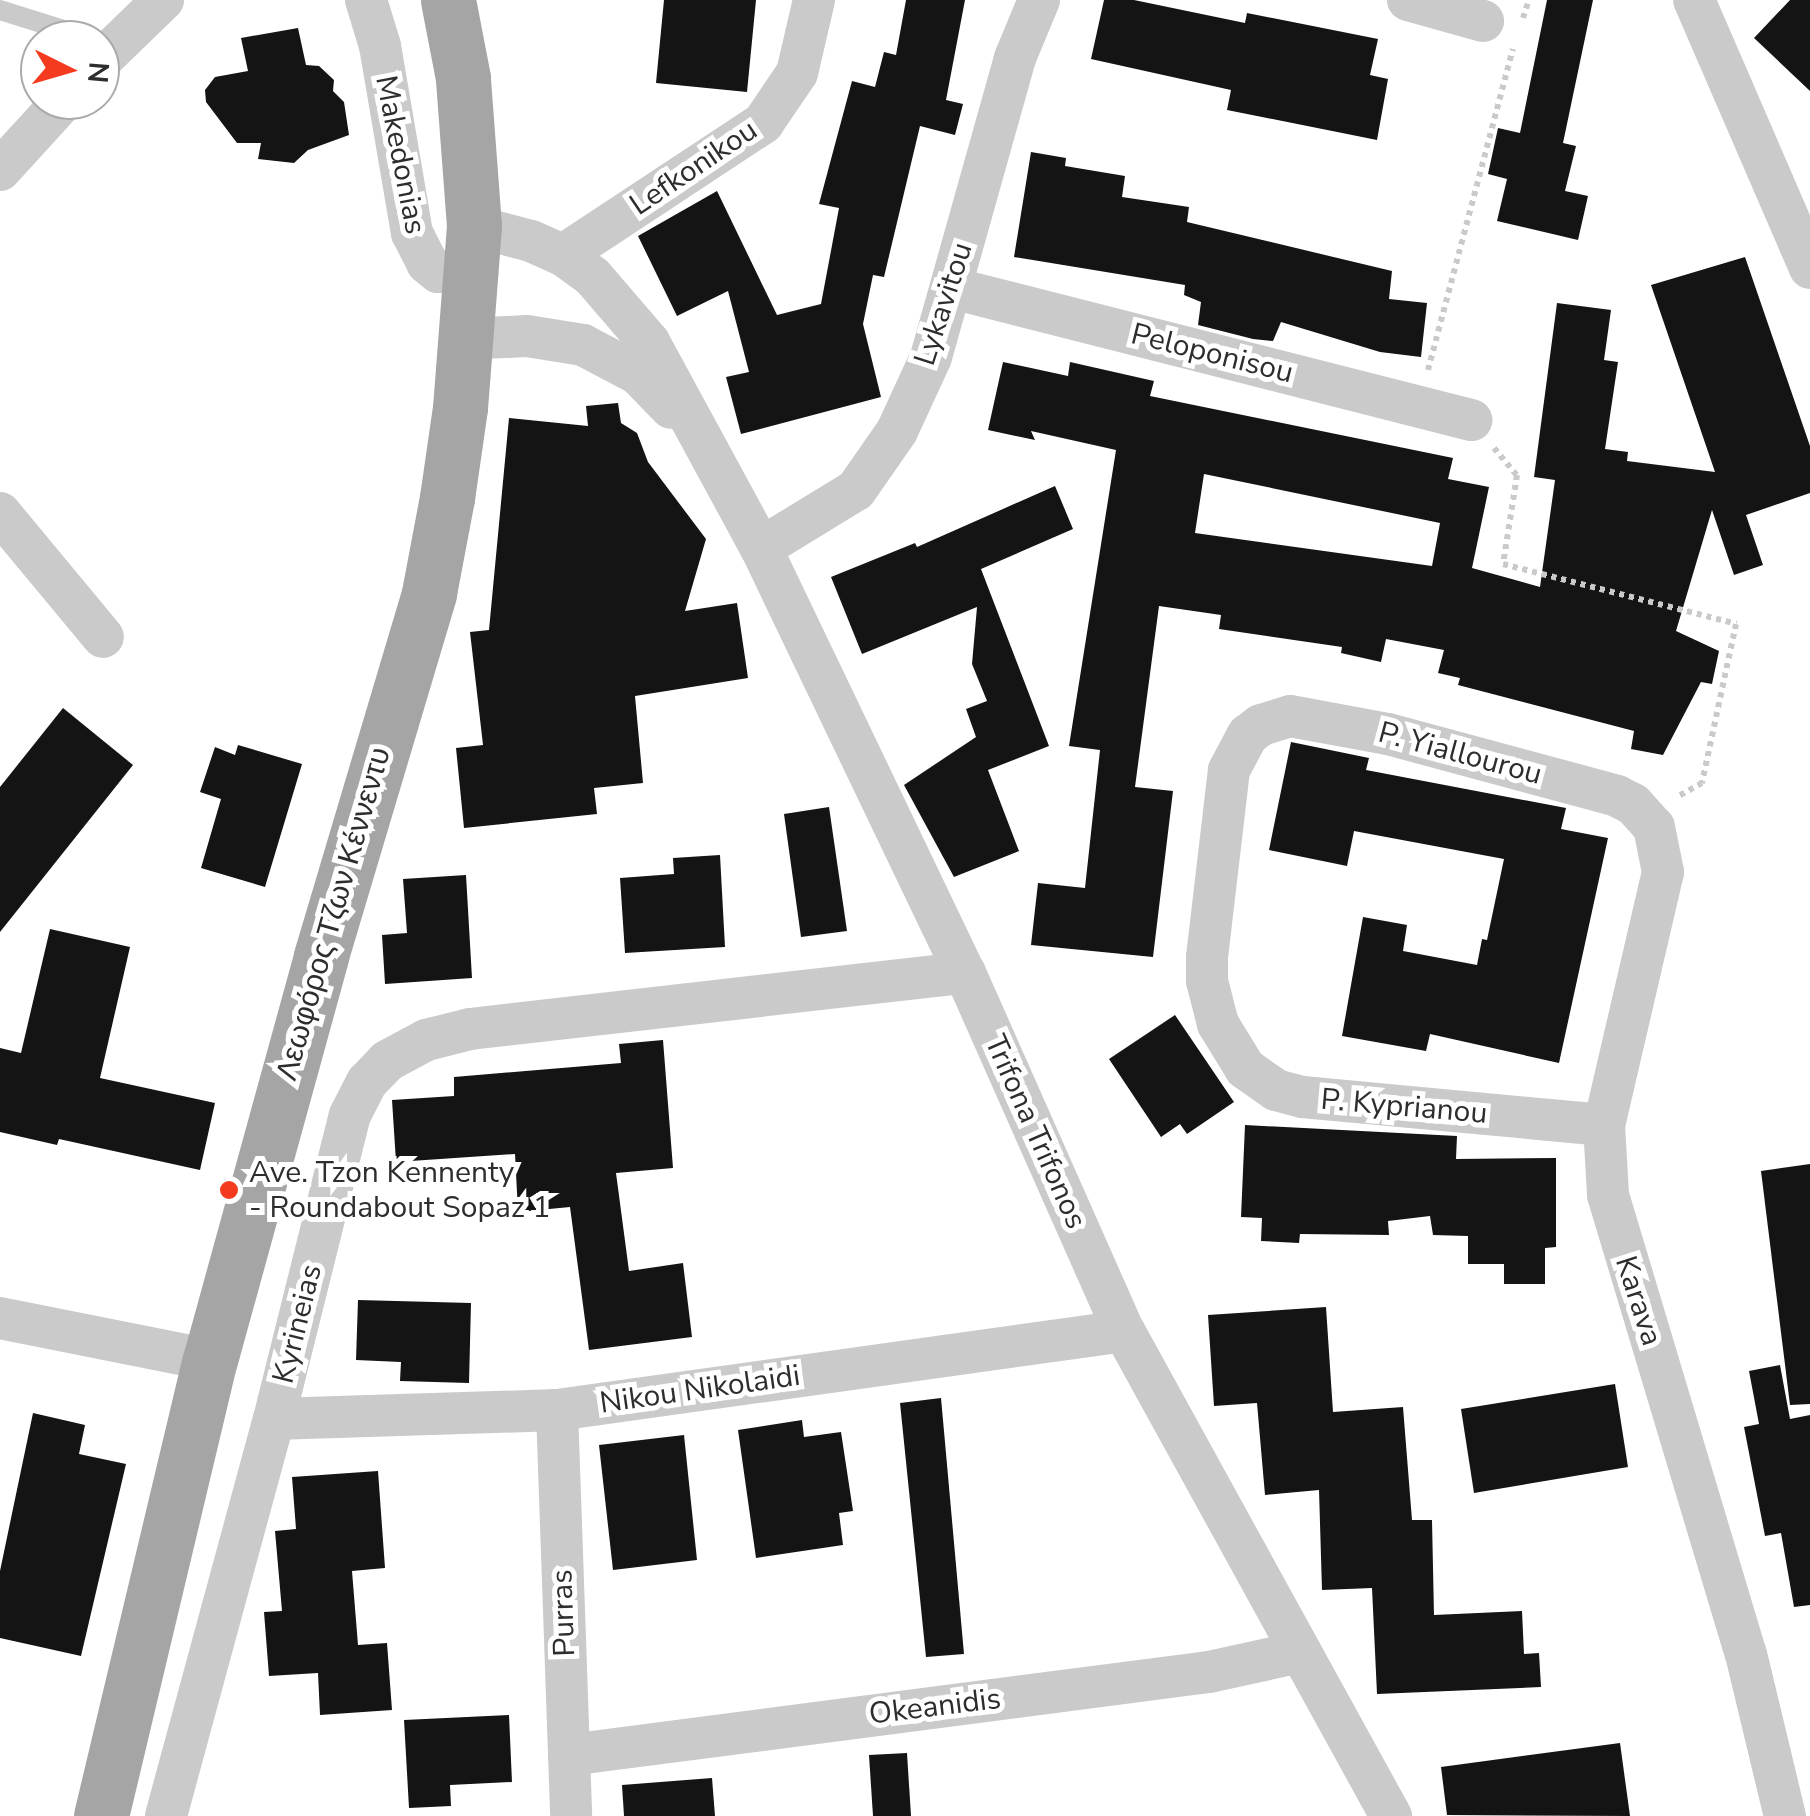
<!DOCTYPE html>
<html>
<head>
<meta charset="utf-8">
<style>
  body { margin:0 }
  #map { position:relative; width:1810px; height:1816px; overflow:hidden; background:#fff; font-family:"Nunito Sans",sans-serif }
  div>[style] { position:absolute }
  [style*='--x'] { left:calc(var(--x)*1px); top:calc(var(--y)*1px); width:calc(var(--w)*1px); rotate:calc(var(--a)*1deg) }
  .building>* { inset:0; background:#141414 }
  .path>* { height:6px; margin-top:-3px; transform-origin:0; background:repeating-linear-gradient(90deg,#cacaca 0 5px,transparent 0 10px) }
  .lane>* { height:20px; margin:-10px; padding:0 10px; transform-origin:10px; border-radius:10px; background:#cacaca }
  .street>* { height:42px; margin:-21px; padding:0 21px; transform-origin:21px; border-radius:21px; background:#cacaca }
  .primary>* { height:55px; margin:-27.5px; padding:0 27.5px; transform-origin:27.5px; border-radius:27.5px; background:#a5a5a5 }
  .dots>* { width:28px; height:28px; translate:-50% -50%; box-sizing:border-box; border:5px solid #fff; border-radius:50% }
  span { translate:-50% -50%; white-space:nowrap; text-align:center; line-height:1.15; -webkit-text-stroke:10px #fff; paint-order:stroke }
  .street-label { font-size:30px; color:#2d2d2d }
  .poi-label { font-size:30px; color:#2d2d2d }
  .left { translate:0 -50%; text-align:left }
  .north { position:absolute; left:20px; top:20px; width:100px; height:100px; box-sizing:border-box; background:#fff; border:2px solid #ababab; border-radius:50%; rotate:95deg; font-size:28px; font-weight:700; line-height:40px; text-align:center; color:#2d2d2d }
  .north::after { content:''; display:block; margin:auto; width:35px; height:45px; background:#f43b1f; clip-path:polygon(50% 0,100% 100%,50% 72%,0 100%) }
</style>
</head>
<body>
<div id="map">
  <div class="building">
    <i style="clip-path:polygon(664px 0,756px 0,747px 92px,656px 83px)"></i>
    <i style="clip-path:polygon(906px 0,965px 0,946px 100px,963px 104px,955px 135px,920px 126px,884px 277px,873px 275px,863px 324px,881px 397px,741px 434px,726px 377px,749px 372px,728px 291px,677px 316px,638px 236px,717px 191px,777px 315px,821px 304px,839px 208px,819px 204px,852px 81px,875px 87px,884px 52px,896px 55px)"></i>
    <i style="clip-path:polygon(1104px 0,1134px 0,1245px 23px,1247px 13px,1378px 39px,1370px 75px,1388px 79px,1377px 140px,1227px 110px,1231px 90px,1091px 59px)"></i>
    <i style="clip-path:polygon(1547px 0,1593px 0,1563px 143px,1576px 146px,1565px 191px,1588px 196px,1578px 240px,1497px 221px,1507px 179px,1488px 174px,1498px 128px,1520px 133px)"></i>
    <i style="clip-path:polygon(1790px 0,1810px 0,1810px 91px,1754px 38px)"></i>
    <i style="clip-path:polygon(298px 28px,306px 65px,319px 66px,334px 80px,333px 91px,344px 102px,349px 135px,308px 150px,294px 163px,258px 159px,261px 143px,237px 143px,206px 102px,205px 90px,215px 77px,248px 71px,241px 38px)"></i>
    <i style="clip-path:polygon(1031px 152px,1066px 158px,1065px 166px,1125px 176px,1122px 197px,1189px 207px,1187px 222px,1392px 271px,1389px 299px,1427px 303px,1421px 357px,1380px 352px,1281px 322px,1273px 341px,1253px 339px,1198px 325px,1201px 302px,1184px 295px,1185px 285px,1014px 257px)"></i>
    <i style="clip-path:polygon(evenodd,1745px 257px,1810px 446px,1810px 493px,1746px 515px,1763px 565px,1734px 575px,1712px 510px,1676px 631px,1719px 651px,1712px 684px,1701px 682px,1663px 755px,1631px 749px,1634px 731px,1458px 685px,1460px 678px,1438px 673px,1444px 650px,1386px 639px,1381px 662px,1341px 653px,1342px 647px,1219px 629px,1221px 615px,1159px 606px,1135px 787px,1173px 791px,1153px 957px,1031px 945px,1038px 883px,1085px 888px,1100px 750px,1069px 746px,1116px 450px,1031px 431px,1035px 440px,988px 430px,1003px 362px,1068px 376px,1070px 362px,1154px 381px,1150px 396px,1453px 458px,1448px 479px,1489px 487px,1472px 568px,1540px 587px,1555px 480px,1534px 477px,1557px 303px,1611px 310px,1604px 360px,1618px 362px,1605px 449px,1628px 452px,1627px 461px,1715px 472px,1651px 285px,1745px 257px,1204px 474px,1440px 523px,1432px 566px,1195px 533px,1204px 474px)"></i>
    <i style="clip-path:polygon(618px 403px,621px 423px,637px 433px,648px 462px,706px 539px,685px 611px,737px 603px,748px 678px,635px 696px,643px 783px,594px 788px,597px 814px,464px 828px,456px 748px,483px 745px,470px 632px,489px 630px,509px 418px,588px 426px,586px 406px)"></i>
    <i style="clip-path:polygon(1055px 486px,1073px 529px,981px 569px,1049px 746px,988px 770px,1019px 851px,954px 877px,904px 785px,976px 737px,966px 709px,987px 701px,972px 664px,977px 607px,862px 654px,831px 577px,915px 543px,917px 547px)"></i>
    <i style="clip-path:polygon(63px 708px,133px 765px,0 932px,0 787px)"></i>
    <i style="clip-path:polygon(1291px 742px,1369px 758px,1366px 770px,1566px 808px,1561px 829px,1608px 838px,1559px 1063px,1430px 1034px,1426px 1051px,1342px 1036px,1363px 917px,1407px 925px,1403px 951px,1477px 965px,1482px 939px,1487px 940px,1504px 859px,1354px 831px,1347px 866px,1269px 850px)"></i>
    <i style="clip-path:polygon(238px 745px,302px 764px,265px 887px,201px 868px,221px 799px,200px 792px,215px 747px,235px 755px)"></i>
    <i style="clip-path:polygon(829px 807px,847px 931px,801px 937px,784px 814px)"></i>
    <i style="clip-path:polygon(720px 855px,725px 947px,625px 953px,620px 878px,674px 874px,673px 858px)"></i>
    <i style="clip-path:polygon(466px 875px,472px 978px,385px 984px,382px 935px,407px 933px,403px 879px)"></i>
    <i style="clip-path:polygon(50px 929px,130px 947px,100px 1078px,215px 1103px,200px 1170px,59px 1139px,57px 1145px,0 1132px,0 1048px,21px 1053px)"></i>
    <i style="clip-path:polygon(1175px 1015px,1234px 1102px,1187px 1134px,1180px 1124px,1161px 1137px,1109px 1059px)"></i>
    <i style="clip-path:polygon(663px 1040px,673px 1168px,616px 1173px,629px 1271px,683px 1263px,692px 1337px,589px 1350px,570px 1207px,518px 1212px,515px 1154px,396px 1162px,392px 1100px,454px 1096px,454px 1077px,621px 1063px,619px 1044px)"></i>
    <i style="clip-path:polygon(1245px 1125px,1457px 1136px,1456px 1159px,1556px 1158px,1556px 1247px,1545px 1248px,1545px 1284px,1504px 1284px,1504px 1264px,1468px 1264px,1468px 1236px,1433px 1235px,1430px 1216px,1388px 1221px,1389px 1235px,1300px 1234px,1299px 1243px,1261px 1241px,1262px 1218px,1241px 1217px)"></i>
    <i style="clip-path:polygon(1810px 1164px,1810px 1404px,1790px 1405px,1761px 1171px)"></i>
    <i style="clip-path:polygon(358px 1300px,471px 1303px,469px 1383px,400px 1381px,401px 1362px,356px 1360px)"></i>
    <i style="clip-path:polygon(1326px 1307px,1333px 1412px,1403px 1407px,1412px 1520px,1432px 1520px,1434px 1615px,1522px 1611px,1524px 1654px,1539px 1653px,1541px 1687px,1377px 1694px,1372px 1588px,1322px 1590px,1319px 1490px,1265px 1495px,1257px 1403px,1214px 1406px,1208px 1315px)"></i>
    <i style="clip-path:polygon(1780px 1365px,1790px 1419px,1810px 1415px,1810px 1605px,1794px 1607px,1781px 1533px,1765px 1536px,1744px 1427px,1759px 1424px,1749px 1371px)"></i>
    <i style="clip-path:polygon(1615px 1384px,1628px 1467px,1474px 1493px,1461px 1409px)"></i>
    <i style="clip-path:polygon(941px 1398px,964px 1654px,926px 1657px,900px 1403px)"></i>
    <i style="clip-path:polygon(33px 1413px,85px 1425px,79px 1454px,126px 1464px,81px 1656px,0 1638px,0 1571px)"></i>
    <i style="clip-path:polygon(802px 1420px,804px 1437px,841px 1432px,853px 1511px,839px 1513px,843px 1545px,756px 1558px,738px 1430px)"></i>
    <i style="clip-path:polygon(684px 1435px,697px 1560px,613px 1570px,599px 1445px)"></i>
    <i style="clip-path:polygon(378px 1471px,385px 1568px,352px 1571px,358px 1645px,387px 1643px,392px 1710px,320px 1715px,318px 1673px,269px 1676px,264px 1612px,282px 1611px,275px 1531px,296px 1529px,292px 1477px)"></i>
    <i style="clip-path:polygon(509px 1715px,512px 1782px,450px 1785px,451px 1806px,409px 1808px,404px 1720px)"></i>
    <i style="clip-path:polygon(1620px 1743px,1630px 1816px,1447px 1815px,1441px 1767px)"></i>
    <i style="clip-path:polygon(907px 1753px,911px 1816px,873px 1816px,869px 1755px)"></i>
    <i style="clip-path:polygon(712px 1778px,715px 1816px,624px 1816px,622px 1785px)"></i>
  </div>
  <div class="path">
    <i style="--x:1523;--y:18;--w:19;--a:-72"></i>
    <i style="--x:1428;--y:370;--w:332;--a:-75.2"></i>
    <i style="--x:1494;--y:448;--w:35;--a:50"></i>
    <i style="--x:1517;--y:475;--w:90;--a:98.9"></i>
    <i style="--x:1503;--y:564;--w:241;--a:14.4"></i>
    <i style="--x:1736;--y:624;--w:163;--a:102.1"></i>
    <i style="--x:1702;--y:783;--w:29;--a:151"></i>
  </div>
  <div class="lane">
    <i style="--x:0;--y:10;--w:101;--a:17.4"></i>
  </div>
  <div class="street">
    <i style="--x:366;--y:0;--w:48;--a:73.1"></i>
    <i style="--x:380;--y:46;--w:190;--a:80.3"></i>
    <i style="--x:412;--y:233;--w:34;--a:63"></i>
    <i style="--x:427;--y:263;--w:14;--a:39"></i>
    <i style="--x:438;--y:272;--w:32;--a:0"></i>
    <i style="--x:1408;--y:0;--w:78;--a:15.6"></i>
    <i style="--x:1694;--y:0;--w:292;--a:66.6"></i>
    <i style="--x:100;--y:61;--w:88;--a:-44.1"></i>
    <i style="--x:0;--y:170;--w:95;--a:-47.6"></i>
    <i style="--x:474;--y:226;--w:59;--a:14.7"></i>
    <i style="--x:531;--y:241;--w:35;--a:24"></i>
    <i style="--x:563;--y:255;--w:37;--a:36"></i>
    <i style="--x:593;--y:277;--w:86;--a:49.3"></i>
    <i style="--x:649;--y:342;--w:234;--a:61.5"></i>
    <i style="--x:761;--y:548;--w:471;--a:64.4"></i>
    <i style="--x:965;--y:973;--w:392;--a:66.1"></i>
    <i style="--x:1124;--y:1331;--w:554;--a:61.17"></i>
    <i style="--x:563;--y:255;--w:240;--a:-33.4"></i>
    <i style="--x:763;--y:123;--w:60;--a:-55.8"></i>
    <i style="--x:797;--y:73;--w:75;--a:-76.9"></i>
    <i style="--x:952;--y:288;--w:536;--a:14.27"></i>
    <i style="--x:466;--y:339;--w:61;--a:-2.8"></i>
    <i style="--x:527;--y:336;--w:57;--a:9.1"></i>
    <i style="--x:583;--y:345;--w:62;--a:27.8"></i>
    <i style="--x:638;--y:374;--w:47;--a:45.9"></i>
    <i style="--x:0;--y:513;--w:161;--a:50.3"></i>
    <i style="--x:761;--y:548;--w:111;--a:-31.4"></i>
    <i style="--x:856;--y:490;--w:72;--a:-55.2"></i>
    <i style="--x:897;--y:431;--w:81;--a:-65.3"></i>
    <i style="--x:931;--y:357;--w:311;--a:-74.3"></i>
    <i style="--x:1015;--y:58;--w:63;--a:-67.5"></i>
    <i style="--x:1604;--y:1125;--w:303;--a:-174.7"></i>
    <i style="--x:1302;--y:1097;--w:27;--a:-165"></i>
    <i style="--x:1276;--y:1090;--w:38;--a:-145"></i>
    <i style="--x:1245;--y:1068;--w:52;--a:-121.5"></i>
    <i style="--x:1218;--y:1024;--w:44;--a:-104.3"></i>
    <i style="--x:1207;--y:981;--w:24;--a:-90"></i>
    <i style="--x:1207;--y:957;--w:188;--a:-83.3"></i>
    <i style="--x:1229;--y:770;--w:40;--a:-62"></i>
    <i style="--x:1248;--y:735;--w:16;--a:-38"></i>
    <i style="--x:1261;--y:725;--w:30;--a:-17"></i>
    <i style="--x:1290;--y:716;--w:100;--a:10.4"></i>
    <i style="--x:1388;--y:734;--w:237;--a:15.1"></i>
    <i style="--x:1617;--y:796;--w:18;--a:27"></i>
    <i style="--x:1633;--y:804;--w:31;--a:48"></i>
    <i style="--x:1654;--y:827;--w:46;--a:78.7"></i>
    <i style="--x:1663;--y:872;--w:260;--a:103.1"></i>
    <i style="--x:1604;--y:1125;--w:70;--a:86.7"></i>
    <i style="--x:1608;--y:1195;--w:479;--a:73.3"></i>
    <i style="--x:1746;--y:1654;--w:167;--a:76.5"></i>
    <i style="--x:0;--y:1318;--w:214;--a:11.3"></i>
    <i style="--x:557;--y:1410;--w:406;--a:88"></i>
    <i style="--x:274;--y:1419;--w:283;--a:-1.8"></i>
    <i style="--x:557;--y:1410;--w:572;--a:-7.93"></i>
    <i style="--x:569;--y:1755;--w:645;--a:-7.39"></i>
    <i style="--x:1209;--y:1672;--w:93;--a:-12.4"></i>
    <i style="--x:166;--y:1816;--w:411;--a:-74.8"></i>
    <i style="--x:274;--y:1419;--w:313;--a:-76"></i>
    <i style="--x:350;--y:1115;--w:37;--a:-63"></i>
    <i style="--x:367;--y:1082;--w:29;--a:-46"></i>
    <i style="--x:387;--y:1061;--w:44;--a:-28.3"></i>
    <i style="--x:426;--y:1040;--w:45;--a:-14"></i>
    <i style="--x:470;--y:1029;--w:498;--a:-6.5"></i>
  </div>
  <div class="primary">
    <i style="--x:101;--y:1816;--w:469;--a:-76.6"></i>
    <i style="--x:210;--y:1360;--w:419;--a:-74.6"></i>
    <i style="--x:321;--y:956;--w:379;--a:-73.4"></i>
    <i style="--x:429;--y:593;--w:97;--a:-79.3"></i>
    <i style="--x:447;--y:498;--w:91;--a:-81.8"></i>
    <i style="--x:460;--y:408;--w:183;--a:-85.6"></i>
    <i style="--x:474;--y:226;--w:148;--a:-94.3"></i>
    <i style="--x:463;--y:78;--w:79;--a:-100.9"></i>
  </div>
  <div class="dots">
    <i style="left:229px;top:1190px;background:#f43b1f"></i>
  </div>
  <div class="street-label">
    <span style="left:400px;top:155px;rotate:79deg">Makedonias</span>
    <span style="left:694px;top:168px;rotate:-34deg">Lefkonikou</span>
    <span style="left:944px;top:304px;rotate:-72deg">Lykavitou</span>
    <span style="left:1212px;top:354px;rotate:14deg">Peloponisou</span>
    <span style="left:1460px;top:754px;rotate:15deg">P. Yiallourou</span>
    <span style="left:334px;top:914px;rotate:-74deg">Λεωφόρος Τζων Κέννεντυ</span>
    <span style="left:1404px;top:1107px;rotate:5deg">P. Kyprianou</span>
    <span style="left:1035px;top:1132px;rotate:66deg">Trifona Trifonos</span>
    <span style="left:1638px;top:1301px;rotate:72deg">Karava</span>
    <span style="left:298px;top:1324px;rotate:-76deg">Kyrineias</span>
    <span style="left:700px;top:1390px;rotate:-8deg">Nikou Nikolaidi</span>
    <span style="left:564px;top:1613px;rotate:-92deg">Purras</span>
    <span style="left:935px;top:1707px;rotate:-7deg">Okeanidis</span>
  </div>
  <div class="poi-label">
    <span class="left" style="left:249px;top:1190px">Ave. Tzon Kennenty<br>- Roundabout Sopaz 1</span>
  </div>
  <div class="north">N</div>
</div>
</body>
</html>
